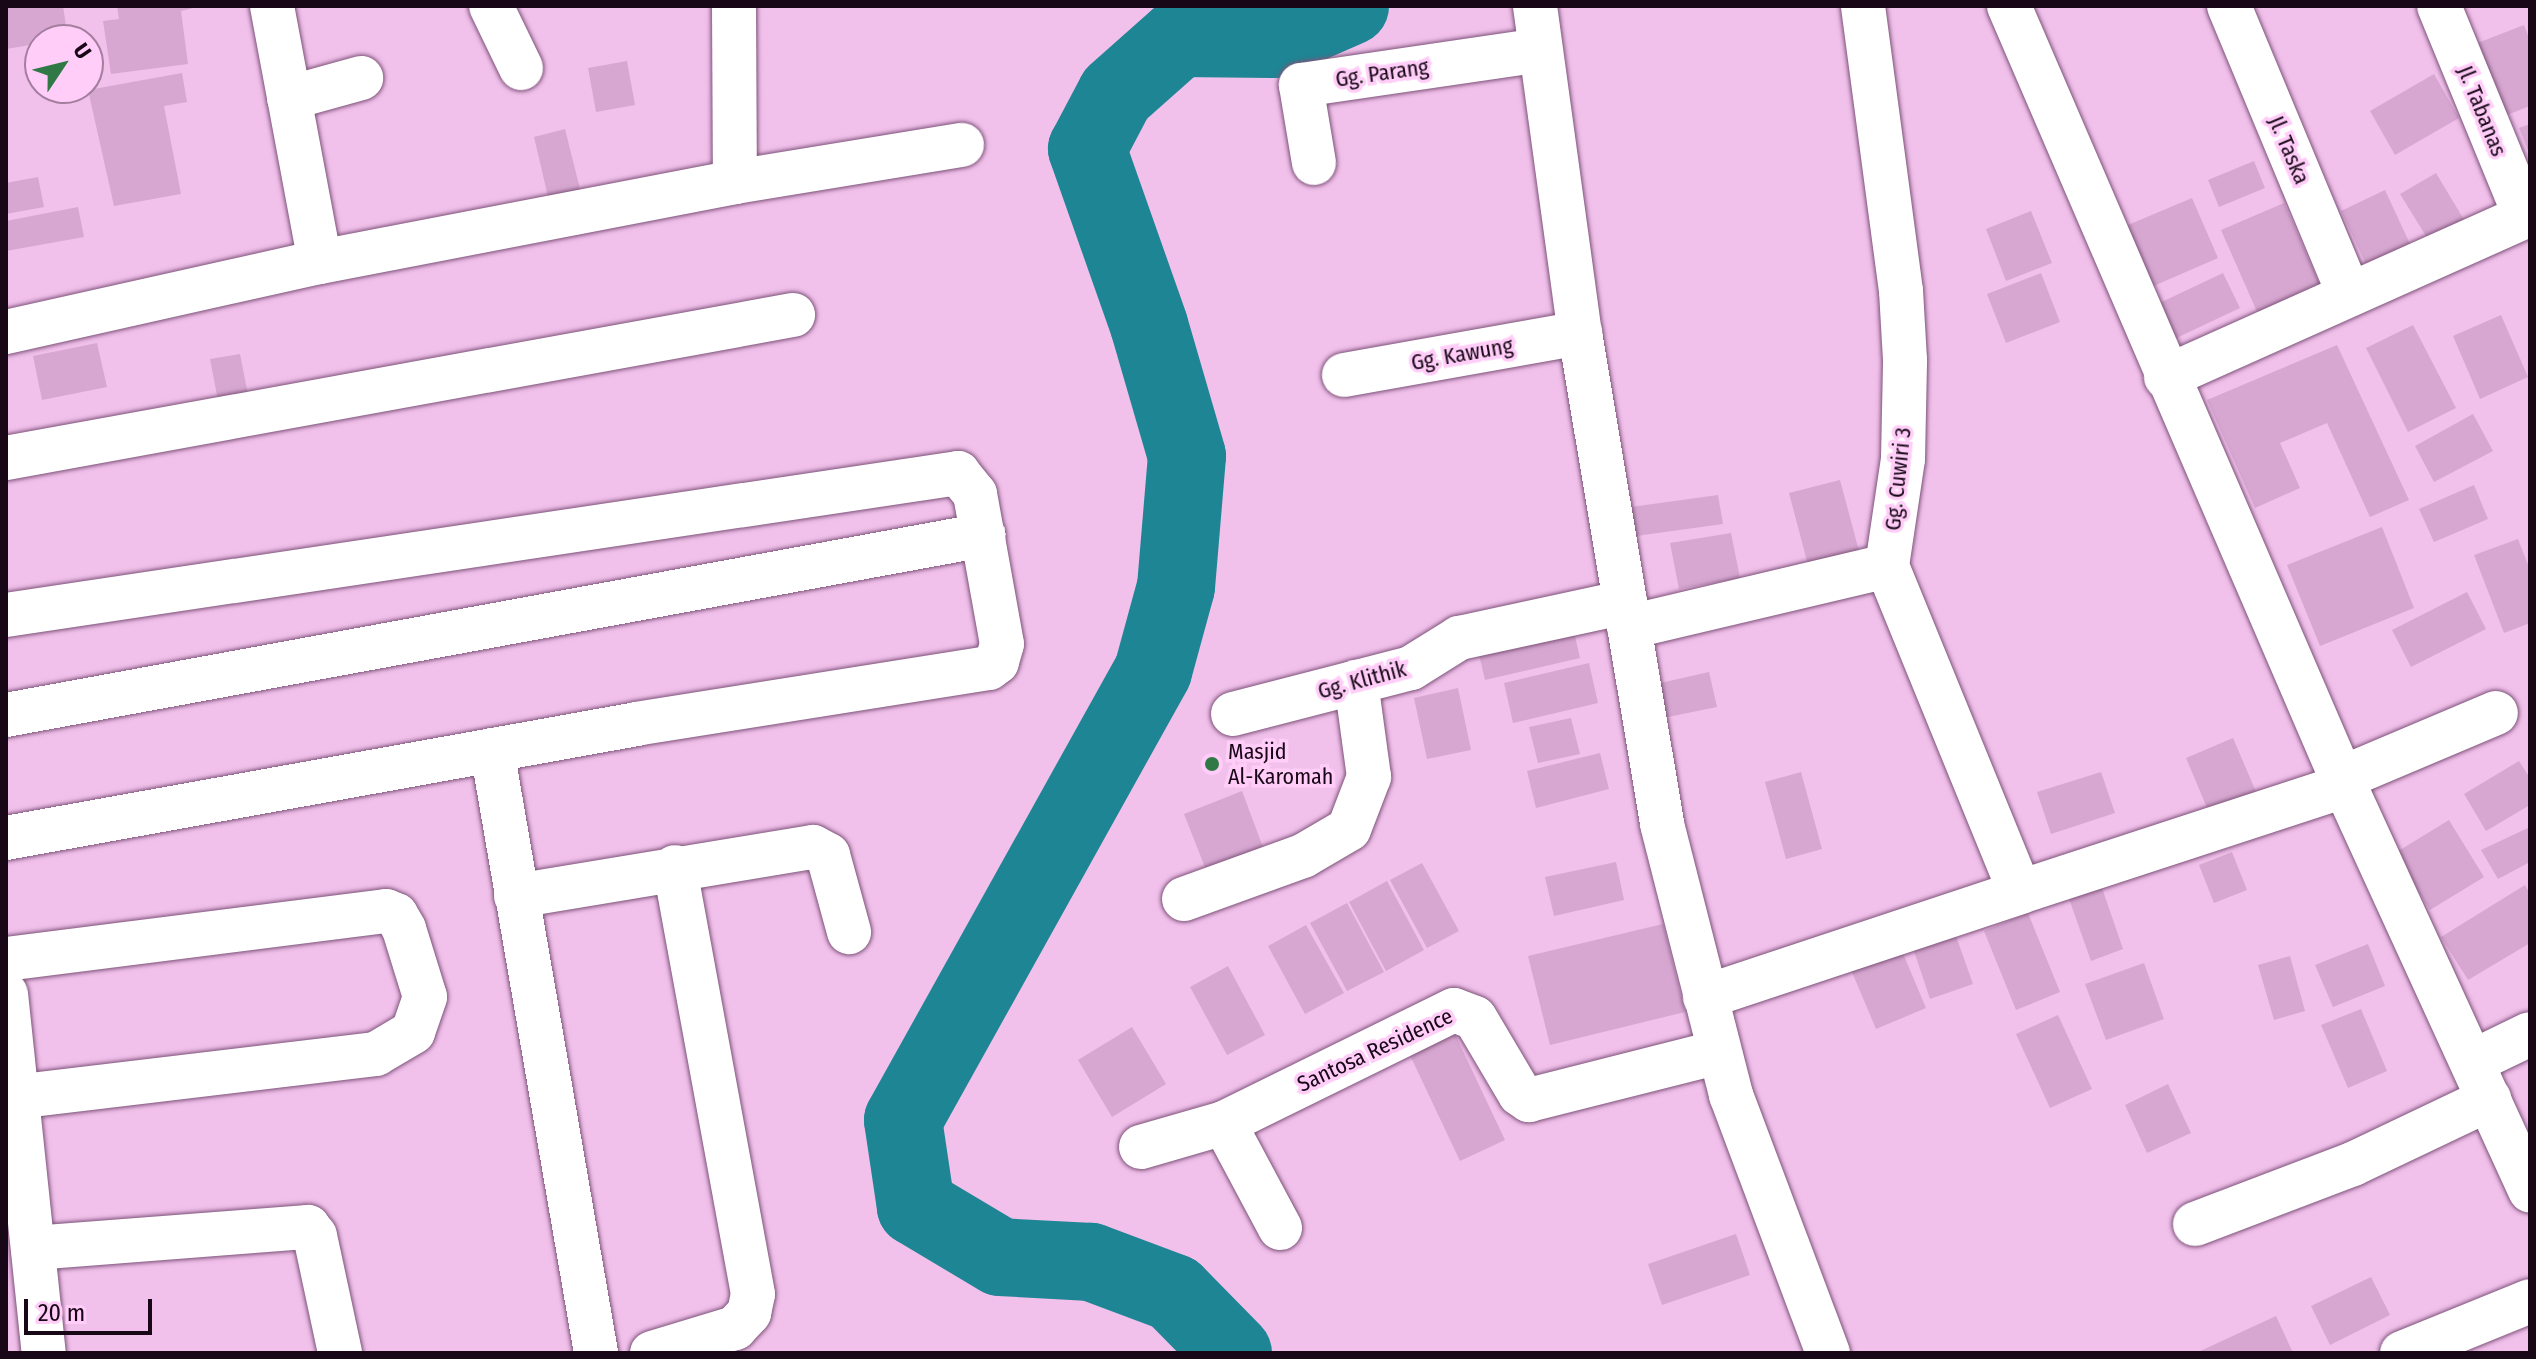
<!DOCTYPE html>
<html>
<head>
<meta charset="utf-8">
<style>
  body { margin:0 }
  #map { position:relative; width:2536px; height:1359px; overflow:hidden; background:#f1c0eb; font-family:"Fira Sans Condensed",sans-serif }
  div>[style] { position:absolute }
  [style*='--x'] { left:calc(var(--x)*1px); top:calc(var(--y)*1px); width:calc(var(--w)*1px); rotate:calc(var(--a)*1deg) }
  .river>* { height:78px; margin:-39px; padding:0 39px; transform-origin:39px; border-radius:39px; background:#1e8594 }
  .building>* { inset:0; background:#d7a7d1 }
  .roads { filter:drop-shadow(0 0 2px #7d5379) drop-shadow(0 0 2px #7d5379) }
  .street>* { height:44px; margin:-22px; padding:0 22px; transform-origin:22px; border-radius:22px; background:#fff }
  .dots>* { width:22px; height:22px; translate:-50% -50%; box-sizing:border-box; border:4px solid #ffcdf8; border-radius:50% }
  span { translate:-50% -50%; white-space:nowrap; text-align:center; line-height:1.15; -webkit-text-stroke:7px #ffcdf8; paint-order:stroke }
  .street-label { font-size:22px; color:#180817 }
  .poi-label { font-size:22px; color:#180817 }
  .left { translate:0 -50%; text-align:left }
  .frame { position:absolute; inset:0; border:8px solid #180817; pointer-events:none }
  .north { position:absolute; left:24px; top:24px; width:80px; height:80px; box-sizing:border-box; background:#ffcdf8; border:2px solid #a37e9e; border-radius:50%; rotate:55deg; font-size:22px; font-weight:700; line-height:32px; text-align:center; color:#180817 }
  .north::after { content:''; display:block; margin:auto; width:28px; height:36px; background:#307845; clip-path:polygon(50% 0,100% 100%,50% 72%,0 100%) }
  .scale { position:absolute; left:24px; top:1299px; width:128px; height:36px; box-sizing:border-box; border:4px solid #180817; border-top:0; padding-left:10px; font-size:24px; line-height:28px; white-space:nowrap; color:#180817; -webkit-text-stroke:6px #ffcdf8; paint-order:stroke }
</style>
</head>
<body>
<div id="map">
  <div class="river">
    <i style="--x:1233;--y:1353;--w:84;--a:-134.5"></i>
    <i style="--x:1174;--y:1293;--w:89;--a:-159.5"></i>
    <i style="--x:1091;--y:1262;--w:91;--a:-176.9"></i>
    <i style="--x:1000;--y:1257;--w:98;--a:-149.2"></i>
    <i style="--x:916;--y:1207;--w:88;--a:-98.5"></i>
    <i style="--x:903;--y:1120;--w:514;--a:-60.89"></i>
    <i style="--x:1153;--y:671;--w:87;--a:-74.7"></i>
    <i style="--x:1176;--y:587;--w:131;--a:-85.2"></i>
    <i style="--x:1187;--y:456;--w:136;--a:-106.2"></i>
    <i style="--x:1149;--y:325;--w:187;--a:-109.4"></i>
    <i style="--x:1087;--y:149;--w:62;--a:-62.2"></i>
    <i style="--x:1116;--y:94;--w:84;--a:-41.6"></i>
    <i style="--x:1179;--y:38;--w:96;--a:0.6"></i>
    <i style="--x:1275;--y:39;--w:82;--a:-23.7"></i>
  </div>
  <div class="building">
    <i style="clip-path:polygon(6px 6px,63px 6px,68px 39px,6px 49px)"></i>
    <i style="clip-path:polygon(117px 6px,201px 6px,181px 11px,188px 64px,111px 74px,103px 21px,119px 19px)"></i>
    <i style="clip-path:polygon(2524px 25px,2530px 41px,2530px 106px,2499px 118px,2470px 46px)"></i>
    <i style="clip-path:polygon(627px 61px,635px 105px,596px 112px,588px 68px)"></i>
    <i style="clip-path:polygon(182px 73px,187px 102px,164px 106px,181px 194px,114px 206px,88px 90px)"></i>
    <i style="clip-path:polygon(2434px 74px,2459px 118px,2395px 155px,2370px 111px)"></i>
    <i style="clip-path:polygon(2530px 124px,2530px 155px,2519px 128px)"></i>
    <i style="clip-path:polygon(565px 129px,581px 193px,549px 201px,534px 137px)"></i>
    <i style="clip-path:polygon(2254px 161px,2265px 188px,2219px 207px,2208px 180px)"></i>
    <i style="clip-path:polygon(2436px 173px,2472px 233px,2437px 254px,2400px 194px)"></i>
    <i style="clip-path:polygon(38px 177px,44px 207px,6px 214px,6px 183px)"></i>
    <i style="clip-path:polygon(2385px 190px,2417px 259px,2373px 279px,2341px 211px)"></i>
    <i style="clip-path:polygon(2192px 198px,2218px 258px,2142px 291px,2116px 230px)"></i>
    <i style="clip-path:polygon(2284px 203px,2321px 287px,2258px 314px,2221px 230px)"></i>
    <i style="clip-path:polygon(78px 207px,84px 237px,6px 251px,6px 221px)"></i>
    <i style="clip-path:polygon(2031px 211px,2052px 263px,2006px 281px,1986px 229px)"></i>
    <i style="clip-path:polygon(2041px 273px,2060px 322px,2006px 343px,1987px 294px)"></i>
    <i style="clip-path:polygon(2223px 273px,2240px 308px,2168px 342px,2151px 307px)"></i>
    <i style="clip-path:polygon(2501px 315px,2528px 377px,2480px 399px,2453px 336px)"></i>
    <i style="clip-path:polygon(2413px 325px,2456px 408px,2408px 432px,2366px 348px)"></i>
    <i style="clip-path:polygon(97px 343px,107px 387px,42px 400px,33px 356px)"></i>
    <i style="clip-path:polygon(2337px 345px,2409px 500px,2370px 517px,2327px 423px,2280px 443px,2300px 488px,2255px 508px,2207px 400px)"></i>
    <i style="clip-path:polygon(240px 354px,251px 410px,221px 416px,210px 359px)"></i>
    <i style="clip-path:polygon(2473px 414px,2493px 451px,2434px 482px,2415px 446px)"></i>
    <i style="clip-path:polygon(1840px 480px,1859px 551px,1808px 565px,1789px 493px)"></i>
    <i style="clip-path:polygon(2474px 485px,2488px 519px,2434px 542px,2419px 509px)"></i>
    <i style="clip-path:polygon(1718px 495px,1723px 524px,1636px 536px,1631px 507px)"></i>
    <i style="clip-path:polygon(2382px 527px,2414px 608px,2320px 646px,2287px 565px)"></i>
    <i style="clip-path:polygon(1731px 533px,1740px 578px,1679px 589px,1670px 543px)"></i>
    <i style="clip-path:polygon(2518px 539px,2530px 570px,2530px 623px,2504px 633px,2474px 555px)"></i>
    <i style="clip-path:polygon(2467px 592px,2486px 629px,2411px 667px,2392px 630px)"></i>
    <i style="clip-path:polygon(1572px 623px,1580px 658px,1485px 680px,1477px 646px)"></i>
    <i style="clip-path:polygon(1589px 663px,1598px 703px,1513px 723px,1504px 683px)"></i>
    <i style="clip-path:polygon(1709px 672px,1717px 707px,1663px 718px,1656px 684px)"></i>
    <i style="clip-path:polygon(1458px 688px,1471px 750px,1427px 759px,1414px 698px)"></i>
    <i style="clip-path:polygon(1571px 718px,1580px 754px,1538px 763px,1529px 727px)"></i>
    <i style="clip-path:polygon(2233px 738px,2257px 794px,2210px 815px,2186px 758px)"></i>
    <i style="clip-path:polygon(1600px 753px,1609px 789px,1536px 808px,1527px 771px)"></i>
    <i style="clip-path:polygon(2519px 761px,2530px 778px,2530px 805px,2486px 831px,2464px 794px)"></i>
    <i style="clip-path:polygon(1801px 772px,1822px 849px,1786px 859px,1765px 782px)"></i>
    <i style="clip-path:polygon(2101px 772px,2115px 813px,2051px 834px,2037px 792px)"></i>
    <i style="clip-path:polygon(1242px 791px,1267px 858px,1210px 880px,1184px 814px)"></i>
    <i style="clip-path:polygon(2449px 820px,2484px 877px,2430px 910px,2395px 853px)"></i>
    <i style="clip-path:polygon(2530px 827px,2530px 862px,2498px 879px,2481px 850px)"></i>
    <i style="clip-path:polygon(2232px 852px,2247px 890px,2214px 903px,2199px 865px)"></i>
    <i style="clip-path:polygon(1616px 862px,1624px 900px,1554px 916px,1545px 877px)"></i>
    <i style="clip-path:polygon(1422px 863px,1459px 931px,1427px 948px,1390px 880px)"></i>
    <i style="clip-path:polygon(1387px 881px,1424px 950px,1386px 971px,1349px 902px)"></i>
    <i style="clip-path:polygon(2101px 885px,2123px 949px,2091px 961px,2068px 896px)"></i>
    <i style="clip-path:polygon(2525px 885px,2530px 894px,2530px 943px,2468px 980px,2441px 937px)"></i>
    <i style="clip-path:polygon(1347px 903px,1384px 972px,1347px 991px,1310px 923px)"></i>
    <i style="clip-path:polygon(2028px 913px,2060px 992px,2016px 1010px,1984px 931px)"></i>
    <i style="clip-path:polygon(1663px 924px,1685px 1012px,1550px 1045px,1528px 956px)"></i>
    <i style="clip-path:polygon(1306px 925px,1344px 993px,1305px 1014px,1268px 946px)"></i>
    <i style="clip-path:polygon(1956px 936px,1973px 984px,1930px 999px,1914px 951px)"></i>
    <i style="clip-path:polygon(2368px 944px,2385px 986px,2333px 1007px,2315px 965px)"></i>
    <i style="clip-path:polygon(1902px 951px,1926px 1008px,1876px 1029px,1852px 972px)"></i>
    <i style="clip-path:polygon(2290px 956px,2305px 1011px,2274px 1020px,2258px 965px)"></i>
    <i style="clip-path:polygon(2144px 963px,2164px 1019px,2106px 1040px,2085px 984px)"></i>
    <i style="clip-path:polygon(1228px 966px,1265px 1035px,1227px 1055px,1190px 987px)"></i>
    <i style="clip-path:polygon(2361px 1009px,2387px 1071px,2348px 1088px,2321px 1025px)"></i>
    <i style="clip-path:polygon(2058px 1015px,2092px 1089px,2050px 1108px,2016px 1034px)"></i>
    <i style="clip-path:polygon(1132px 1027px,1166px 1084px,1112px 1117px,1078px 1060px)"></i>
    <i style="clip-path:polygon(1453px 1030px,1505px 1140px,1460px 1161px,1408px 1051px)"></i>
    <i style="clip-path:polygon(2168px 1084px,2191px 1133px,2147px 1153px,2125px 1105px)"></i>
    <i style="clip-path:polygon(1736px 1234px,1750px 1275px,1662px 1305px,1648px 1264px)"></i>
    <i style="clip-path:polygon(2371px 1277px,2390px 1315px,2330px 1345px,2311px 1306px)"></i>
    <i style="clip-path:polygon(2276px 1316px,2293px 1353px,2196px 1353px)"></i>
  </div>
  <div class="roads">
    <div class="street">
      <i style="--x:272;--y:6;--w:260;--a:79.4"></i>
      <i style="--x:491;--y:6;--w:69;--a:64.2"></i>
      <i style="--x:734;--y:6;--w:176;--a:89.7"></i>
      <i style="--x:1535;--y:6;--w:330;--a:82.2"></i>
      <i style="--x:1580;--y:333;--w:498;--a:80.5"></i>
      <i style="--x:1662;--y:824;--w:280;--a:75.7"></i>
      <i style="--x:1731;--y:1095;--w:276;--a:69.4"></i>
      <i style="--x:2009;--y:6;--w:849;--a:66.7"></i>
      <i style="--x:2345;--y:786;--w:445;--a:65.4"></i>
      <i style="--x:2229;--y:6;--w:312;--a:67.4"></i>
      <i style="--x:2439;--y:6;--w:227;--a:67.7"></i>
      <i style="--x:289;--y:98;--w:75;--a:-15.5"></i>
      <i style="--x:1314;--y:163;--w:79;--a:-99.5"></i>
      <i style="--x:1301;--y:85;--w:242;--a:-8.3"></i>
      <i style="--x:6;--y:332;--w:322;--a:-12.6"></i>
      <i style="--x:320;--y:262;--w:423;--a:-10.9"></i>
      <i style="--x:735;--y:182;--w:230;--a:-9.3"></i>
      <i style="--x:1344;--y:375;--w:240;--a:-10.1"></i>
      <i style="--x:2166;--y:377;--w:399;--a:-24.1"></i>
      <i style="--x:6;--y:458;--w:800;--a:-10.3"></i>
      <i style="--x:6;--y:615;--w:963;--a:-8.48"></i>
      <i style="--x:958;--y:473;--w:27;--a:51"></i>
      <i style="--x:975;--y:494;--w:152;--a:79.8"></i>
      <i style="--x:1002;--y:644;--w:19;--a:106"></i>
      <i style="--x:997;--y:662;--w:10;--a:143"></i>
      <i style="--x:989;--y:668;--w:356;--a:171"></i>
      <i style="--x:637;--y:724;--w:641;--a:169.76"></i>
      <i style="--x:1629;--y:627;--w:265;--a:-13.3"></i>
      <i style="--x:1233;--y:714;--w:184;--a:-14.5"></i>
      <i style="--x:1411;--y:668;--w:57;--a:-32"></i>
      <i style="--x:1459;--y:638;--w:170;--a:-12.2"></i>
      <i style="--x:6;--y:715;--w:994;--a:-10.43"></i>
      <i style="--x:492;--y:750;--w:612;--a:80.21"></i>
      <i style="--x:2342;--y:778;--w:167;--a:-22.9"></i>
      <i style="--x:2020;--y:892;--w:342;--a:-18.1"></i>
      <i style="--x:516;--y:896;--w:301;--a:-9.4"></i>
      <i style="--x:813;--y:847;--w:17;--a:28"></i>
      <i style="--x:828;--y:855;--w:80;--a:74.7"></i>
      <i style="--x:1184;--y:899;--w:127;--a:-19.9"></i>
      <i style="--x:1303;--y:856;--w:53;--a:-30.4"></i>
      <i style="--x:1349;--y:829;--w:56;--a:-69"></i>
      <i style="--x:1369;--y:777;--w:96;--a:-97.8"></i>
      <i style="--x:6;--y:959;--w:383;--a:-7.2"></i>
      <i style="--x:386;--y:911;--w:11;--a:22"></i>
      <i style="--x:396;--y:915;--w:16;--a:60"></i>
      <i style="--x:404;--y:929;--w:71;--a:72.8"></i>
      <i style="--x:425;--y:997;--w:37;--a:109"></i>
      <i style="--x:413;--y:1032;--w:43;--a:149.3"></i>
      <i style="--x:376;--y:1054;--w:362;--a:173.2"></i>
      <i style="--x:6;--y:994;--w:361;--a:84"></i>
      <i style="--x:1705;--y:997;--w:332;--a:-18.4"></i>
      <i style="--x:2020;--y:892;--w:352;--a:-112.2"></i>
      <i style="--x:1887;--y:566;--w:108;--a:-81.5"></i>
      <i style="--x:1903;--y:459;--w:99;--a:-88.8"></i>
      <i style="--x:1905;--y:360;--w:69;--a:-93.3"></i>
      <i style="--x:1901;--y:291;--w:288;--a:-97.6"></i>
      <i style="--x:2472;--y:1062;--w:64;--a:-25.8"></i>
      <i style="--x:1224;--y:1123;--w:119;--a:61.9"></i>
      <i style="--x:1141;--y:1147;--w:86;--a:-16.1"></i>
      <i style="--x:1224;--y:1123;--w:256;--a:-26.2"></i>
      <i style="--x:1454;--y:1010;--w:22;--a:21"></i>
      <i style="--x:1475;--y:1018;--w:88;--a:59.4"></i>
      <i style="--x:1520;--y:1094;--w:11;--a:34"></i>
      <i style="--x:1529;--y:1100;--w:196;--a:-14.2"></i>
      <i style="--x:2195;--y:1224;--w:169;--a:-20.8"></i>
      <i style="--x:2353;--y:1164;--w:151;--a:-25.5"></i>
      <i style="--x:33;--y:1248;--w:276;--a:-4.4"></i>
      <i style="--x:308;--y:1227;--w:11;--a:52"></i>
      <i style="--x:315;--y:1236;--w:120;--a:77.9"></i>
      <i style="--x:652;--y:1353;--w:87;--a:-16.8"></i>
      <i style="--x:735;--y:1328;--w:21;--a:-47"></i>
      <i style="--x:749;--y:1313;--w:19;--a:-78"></i>
      <i style="--x:753;--y:1294;--w:434;--a:-100.4"></i>
      <i style="--x:2402;--y:1353;--w:138;--a:-22.1"></i>
    </div>
  </div>
  <div class="dots">
    <i style="left:1212px;top:764px;background:#307845"></i>
  </div>
  <div class="street-label">
    <span style="left:1382px;top:73px;rotate:-8deg">Gg. Parang</span>
    <span style="left:2482px;top:111px;rotate:68deg">Jl. Tabanas</span>
    <span style="left:2289px;top:150px;rotate:67deg">Jl. Taska</span>
    <span style="left:1462px;top:354px;rotate:-10deg">Gg. Kawung</span>
    <span style="left:1898px;top:479px;rotate:-84deg">Gg. Cuwiri 3</span>
    <span style="left:1362px;top:680px;rotate:-15deg">Gg. Klithik</span>
    <span style="left:1375px;top:1050px;rotate:-25deg">Santosa Residence</span>
  </div>
  <div class="poi-label">
    <span class="left" style="left:1228px;top:764px">Masjid<br>Al-Karomah</span>
  </div>
  <div class="frame"></div>
  <div class="north">U</div>
  <div class="scale">20 m</div>
</div>
</body>
</html>
